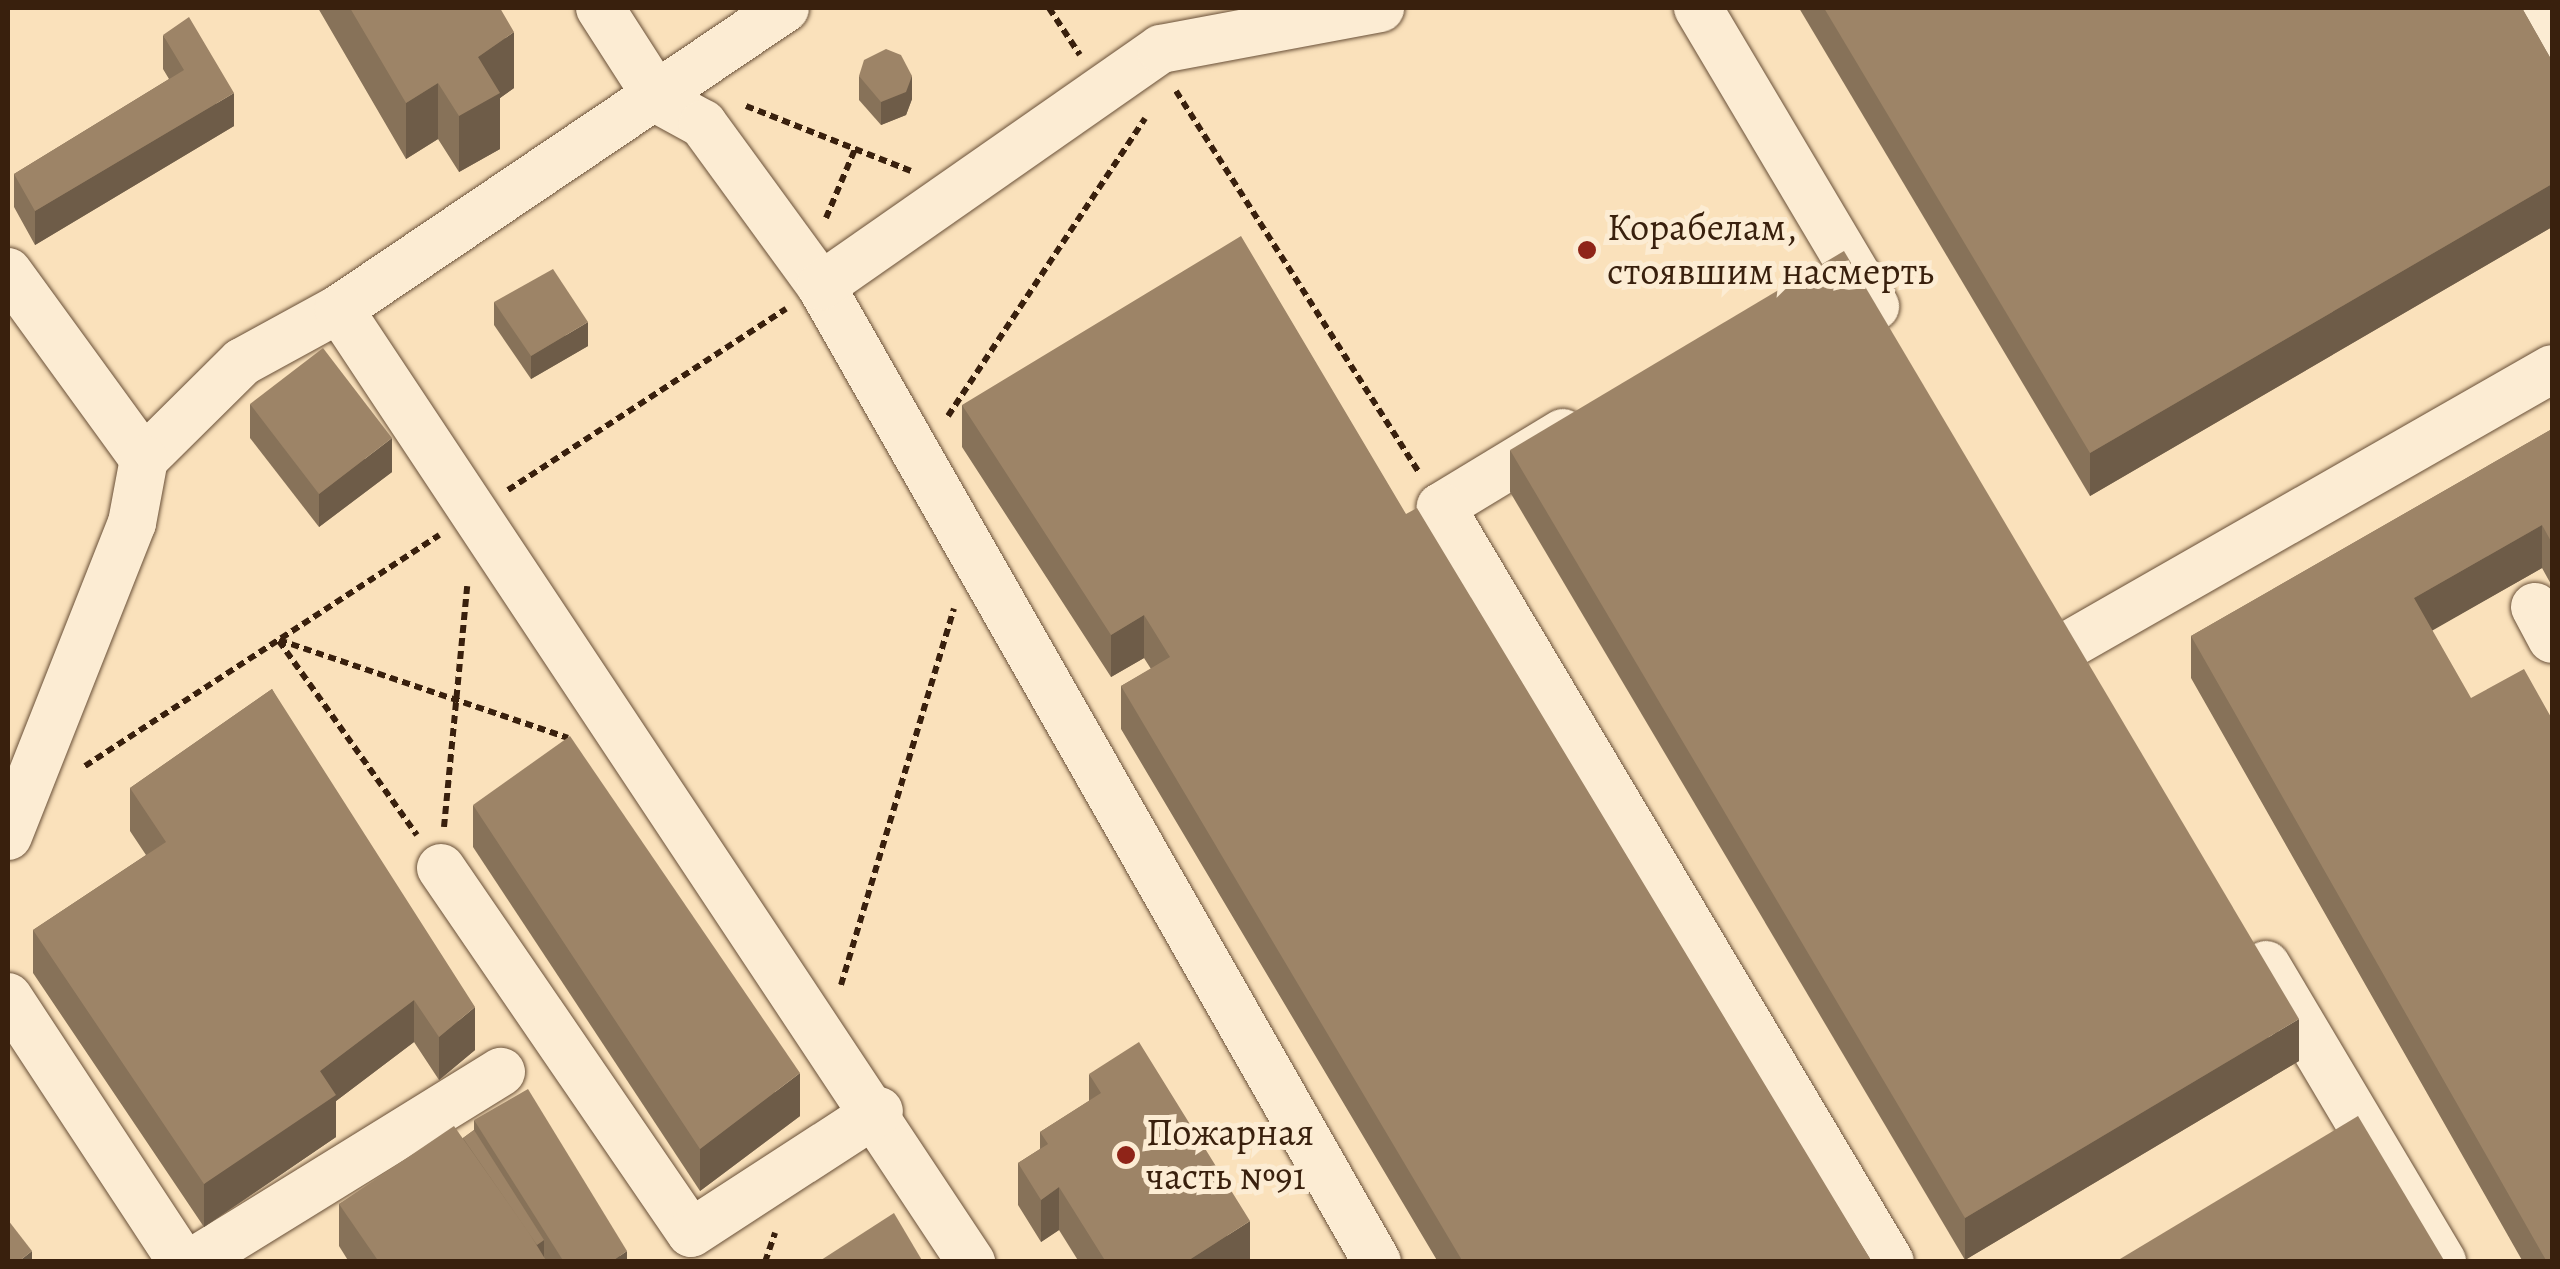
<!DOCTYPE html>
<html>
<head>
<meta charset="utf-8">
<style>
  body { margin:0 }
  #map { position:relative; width:2560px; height:1269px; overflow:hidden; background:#fae1bb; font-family:Alegreya,serif }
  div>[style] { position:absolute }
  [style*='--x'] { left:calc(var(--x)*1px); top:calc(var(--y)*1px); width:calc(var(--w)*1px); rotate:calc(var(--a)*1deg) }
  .path>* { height:6px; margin-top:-3px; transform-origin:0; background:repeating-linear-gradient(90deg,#39200d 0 8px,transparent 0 13px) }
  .roads { filter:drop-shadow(0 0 2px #695038) drop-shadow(0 0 2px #695038) }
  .minor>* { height:48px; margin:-24px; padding:0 24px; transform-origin:24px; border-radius:24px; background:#fcecd3 }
  .wall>* { inset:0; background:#877259 }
  .shaded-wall>* { inset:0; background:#6e5c48 }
  .building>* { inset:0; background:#9d8467 }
  .dots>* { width:28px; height:28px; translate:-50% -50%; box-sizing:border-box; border:5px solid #fcecd3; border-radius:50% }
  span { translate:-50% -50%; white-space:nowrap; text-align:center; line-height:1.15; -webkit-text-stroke:10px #fcecd3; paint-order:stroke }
  .poi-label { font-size:38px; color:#39200d }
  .left { translate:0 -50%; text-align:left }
  .frame { position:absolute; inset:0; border:10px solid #39200d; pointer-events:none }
</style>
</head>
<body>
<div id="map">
  <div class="path">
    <i style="--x:1049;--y:8;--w:56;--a:56.6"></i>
    <i style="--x:1176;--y:91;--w:453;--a:57.5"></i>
    <i style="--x:746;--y:106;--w:177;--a:21.5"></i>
    <i style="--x:826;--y:218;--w:75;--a:-67.2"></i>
    <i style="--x:948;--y:416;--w:357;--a:-56.5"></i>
    <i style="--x:508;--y:490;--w:332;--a:-33.1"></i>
    <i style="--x:279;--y:640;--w:305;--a:18.7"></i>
    <i style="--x:279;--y:641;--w:238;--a:54.6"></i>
    <i style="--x:85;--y:766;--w:423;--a:-33.1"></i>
    <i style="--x:444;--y:827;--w:242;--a:-84.5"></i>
    <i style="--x:841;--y:985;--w:393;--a:-73.3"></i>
    <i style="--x:765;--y:1262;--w:31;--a:-71"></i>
  </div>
  <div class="roads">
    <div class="minor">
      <i style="--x:600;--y:8;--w:109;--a:57.3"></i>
      <i style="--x:659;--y:100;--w:50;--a:28.6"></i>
      <i style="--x:703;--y:124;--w:200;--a:53.9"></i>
      <i style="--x:821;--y:286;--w:1123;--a:60.33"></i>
      <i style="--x:1698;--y:8;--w:347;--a:59.3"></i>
      <i style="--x:2534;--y:8;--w:36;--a:60"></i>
      <i style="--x:8;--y:272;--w:231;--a:54"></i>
      <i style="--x:144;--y:459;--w:138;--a:-44.7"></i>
      <i style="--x:242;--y:362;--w:111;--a:-28.7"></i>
      <i style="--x:339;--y:309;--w:538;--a:-34.01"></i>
      <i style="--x:821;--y:286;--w:414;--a:-34.9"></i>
      <i style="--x:1161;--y:49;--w:223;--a:-10.6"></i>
      <i style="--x:339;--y:309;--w:1144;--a:56.45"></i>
      <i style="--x:1563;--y:433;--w:143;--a:148.8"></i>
      <i style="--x:1441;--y:507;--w:878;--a:59.26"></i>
      <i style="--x:2535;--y:607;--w:36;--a:62"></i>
      <i style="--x:2074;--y:642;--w:550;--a:-29.73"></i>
      <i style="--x:8;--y:836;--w:337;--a:-68.4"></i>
      <i style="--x:132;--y:523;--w:65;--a:-79.4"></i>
      <i style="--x:441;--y:868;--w:442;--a:55.6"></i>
      <i style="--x:691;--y:1233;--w:224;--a:-33"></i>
      <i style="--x:2266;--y:965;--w:345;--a:59.3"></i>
      <i style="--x:8;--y:997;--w:317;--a:56.7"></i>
      <i style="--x:193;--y:1262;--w:362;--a:-31.7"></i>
    </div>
  </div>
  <div class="wall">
    <i style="clip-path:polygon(318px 8px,500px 8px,514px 88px,500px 98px,500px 149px,459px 172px,438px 139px,406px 159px)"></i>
    <i style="clip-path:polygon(1799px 8px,2522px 8px,2552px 61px,2552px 227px,2090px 496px)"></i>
    <i style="clip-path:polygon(163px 35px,234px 126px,35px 245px,14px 207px,14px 174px,169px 79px,163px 69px)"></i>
    <i style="clip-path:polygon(859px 76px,912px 99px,906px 115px,881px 125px,859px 100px)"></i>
    <i style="clip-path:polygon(494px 302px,588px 346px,531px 379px,494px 325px)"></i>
    <i style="clip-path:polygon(250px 404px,392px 472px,319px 527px,250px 438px)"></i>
    <i style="clip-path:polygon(962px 405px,1406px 514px,1872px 1262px,1438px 1262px,1121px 729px,1121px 686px,1151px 669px,1144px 658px,1111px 677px,962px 447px)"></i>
    <i style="clip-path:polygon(2552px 429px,2552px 586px,2542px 568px,2432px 630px,2552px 1262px,2523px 1262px,2191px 678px,2191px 636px)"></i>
    <i style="clip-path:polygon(1510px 450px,2299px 1061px,1965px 1260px,1510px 492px)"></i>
    <i style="clip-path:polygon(272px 689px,475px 1050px,439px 1080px,414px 1042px,336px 1101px,336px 1137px,204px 1227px,33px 973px,33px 930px,146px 855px,130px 831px,130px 788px)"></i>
    <i style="clip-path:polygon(473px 805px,800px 1116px,700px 1191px,473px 847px)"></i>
    <i style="clip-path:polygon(1089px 1074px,1250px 1262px,1079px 1262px,1059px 1230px,1041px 1242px,1018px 1205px,1018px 1163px,1040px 1149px,1040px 1132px,1089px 1101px)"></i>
    <i style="clip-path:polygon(474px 1120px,627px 1262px,349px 1262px,339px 1246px,339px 1204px,463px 1138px,474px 1130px)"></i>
  </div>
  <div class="shaded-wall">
    <i style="clip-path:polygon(514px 32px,514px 88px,500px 98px,500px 149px,459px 172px,459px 116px,478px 57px)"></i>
    <i style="clip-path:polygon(912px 76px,912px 99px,906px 115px,881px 125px,881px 102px)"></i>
    <i style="clip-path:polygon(438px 83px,438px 139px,406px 159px,406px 103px)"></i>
    <i style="clip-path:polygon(234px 93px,234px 126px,35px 245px,35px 211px)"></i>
    <i style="clip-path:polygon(2552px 184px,2552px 227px,2090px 496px,2090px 453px)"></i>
    <i style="clip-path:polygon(588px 322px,588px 346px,531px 379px,531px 356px)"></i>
    <i style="clip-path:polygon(392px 438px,392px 472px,319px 527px,319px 494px)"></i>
    <i style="clip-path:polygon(2542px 525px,2542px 568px,2414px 641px,2414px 598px)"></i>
    <i style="clip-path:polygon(1144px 615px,1144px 658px,1111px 677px,1111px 635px)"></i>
    <i style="clip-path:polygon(414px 1000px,414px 1042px,336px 1101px,336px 1137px,204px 1227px,204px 1184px,320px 1071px)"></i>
    <i style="clip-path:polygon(475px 1007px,475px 1050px,439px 1080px,439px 1037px)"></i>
    <i style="clip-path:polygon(2299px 1019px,2299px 1061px,1965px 1260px,1965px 1218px)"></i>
    <i style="clip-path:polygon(800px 1073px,800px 1116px,700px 1191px,700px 1149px)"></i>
    <i style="clip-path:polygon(1059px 1187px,1059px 1230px,1041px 1242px,1041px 1200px)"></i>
    <i style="clip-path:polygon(1250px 1221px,1250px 1262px,1186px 1262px)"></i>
    <i style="clip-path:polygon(544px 1240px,544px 1262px,528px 1250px)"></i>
    <i style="clip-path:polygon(32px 1251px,32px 1262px,18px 1262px)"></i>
    <i style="clip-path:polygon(627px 1251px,627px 1262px,611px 1262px)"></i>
  </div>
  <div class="building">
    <i style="clip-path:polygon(350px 8px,500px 8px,514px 32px,478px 57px,500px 93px,459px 116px,438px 83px,406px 103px)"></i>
    <i style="clip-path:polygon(1824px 8px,2522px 8px,2552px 61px,2552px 184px,2090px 453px)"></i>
    <i style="clip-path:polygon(189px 17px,234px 93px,35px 211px,14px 174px,184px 70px,163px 35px)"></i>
    <i style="clip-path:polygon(886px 49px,901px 55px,912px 76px,906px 92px,881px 102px,859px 76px,864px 60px)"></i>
    <i style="clip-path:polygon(1241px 236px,1406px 514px,1417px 508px,1872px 1262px,1463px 1262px,1121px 686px,1170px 657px,1144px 615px,1111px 635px,962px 405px)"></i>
    <i style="clip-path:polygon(1844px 251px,2299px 1019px,1965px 1218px,1510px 450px)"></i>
    <i style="clip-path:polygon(553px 269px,588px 322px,531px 356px,494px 302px)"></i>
    <i style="clip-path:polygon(323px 348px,392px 438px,319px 494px,250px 404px)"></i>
    <i style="clip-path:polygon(2552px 429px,2552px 543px,2542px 525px,2414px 598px,2471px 698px,2524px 669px,2552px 719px,2552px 1262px,2547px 1262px,2191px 636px)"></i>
    <i style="clip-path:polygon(272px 689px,475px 1007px,439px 1037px,414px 1000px,320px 1071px,336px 1095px,204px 1184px,33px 930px,166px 842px,130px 788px)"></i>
    <i style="clip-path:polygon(570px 736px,800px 1073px,700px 1149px,473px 805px)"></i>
    <i style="clip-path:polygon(1139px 1042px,1250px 1221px,1186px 1262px,1106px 1262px,1059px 1187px,1041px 1200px,1018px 1163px,1048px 1144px,1040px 1132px,1101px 1093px,1089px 1074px)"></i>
    <i style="clip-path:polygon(528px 1089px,627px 1251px,611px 1262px,564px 1262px,474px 1120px)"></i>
    <i style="clip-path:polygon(2358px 1116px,2445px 1262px,2115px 1262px)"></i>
    <i style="clip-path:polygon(454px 1126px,528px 1231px,547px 1262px,379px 1262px,339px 1204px)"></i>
    <i style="clip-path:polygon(474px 1130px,544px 1240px,537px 1245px,463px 1138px)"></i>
    <i style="clip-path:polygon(894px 1213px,923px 1262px,818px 1262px)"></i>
    <i style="clip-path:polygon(8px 1220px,32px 1251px,18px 1262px,8px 1262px)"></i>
  </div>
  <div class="dots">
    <i style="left:1587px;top:250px;background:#8f2418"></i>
    <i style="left:1126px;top:1155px;background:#8f2418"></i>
  </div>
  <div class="poi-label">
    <span class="left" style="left:1607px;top:250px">Корабелам,<br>стоявшим насмерть</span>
    <span class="left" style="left:1146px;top:1155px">Пожарная<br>часть №91</span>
  </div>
  <div class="frame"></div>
</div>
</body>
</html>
